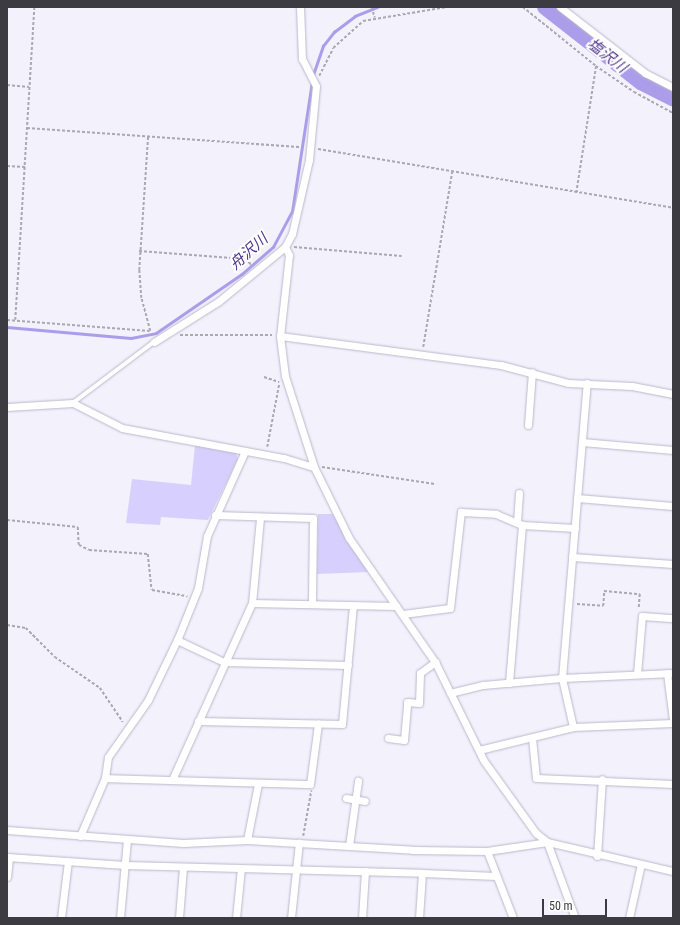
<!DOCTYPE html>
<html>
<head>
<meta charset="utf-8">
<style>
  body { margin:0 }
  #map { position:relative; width:680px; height:925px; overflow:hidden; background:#f2f1fc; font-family:"Roboto Condensed","Noto Sans JP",sans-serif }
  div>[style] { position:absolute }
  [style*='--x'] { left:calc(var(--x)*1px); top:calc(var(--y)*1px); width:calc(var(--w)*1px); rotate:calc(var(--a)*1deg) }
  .green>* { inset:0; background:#d7d0fe }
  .stream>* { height:2.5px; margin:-1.25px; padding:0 1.25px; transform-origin:1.25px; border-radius:1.25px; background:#ac9dea }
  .river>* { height:16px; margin:-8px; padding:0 8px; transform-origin:8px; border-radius:8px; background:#ac9dea }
  .path>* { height:1.5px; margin-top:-0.75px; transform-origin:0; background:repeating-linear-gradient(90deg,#aaa9b2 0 3px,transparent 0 5px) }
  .roads { filter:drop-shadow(0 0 1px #bbb8cb) drop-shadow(0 0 1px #bbb8cb) }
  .service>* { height:3.5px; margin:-1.75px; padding:0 1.75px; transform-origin:1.75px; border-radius:1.75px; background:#fff }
  .minor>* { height:7px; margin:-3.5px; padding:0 3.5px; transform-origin:3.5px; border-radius:3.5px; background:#fff }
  span { translate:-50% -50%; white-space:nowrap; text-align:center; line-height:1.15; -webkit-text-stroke:4px #fff; paint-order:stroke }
  .water-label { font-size:15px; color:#4c328b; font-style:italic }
  .frame { position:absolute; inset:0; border:8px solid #3c3b42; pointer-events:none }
  .scale { position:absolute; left:542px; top:899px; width:65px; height:18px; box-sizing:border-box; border:2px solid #3c3b42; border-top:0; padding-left:5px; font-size:12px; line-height:14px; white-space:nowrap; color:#3c3b42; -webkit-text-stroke:3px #fff; paint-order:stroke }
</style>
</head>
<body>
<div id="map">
  <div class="green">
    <i style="clip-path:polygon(195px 445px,236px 453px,238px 459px,208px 520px,161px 517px,160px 525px,126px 523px,132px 479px,191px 485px)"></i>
    <i style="clip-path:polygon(318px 514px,334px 514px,348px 543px,369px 572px,317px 574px)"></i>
  </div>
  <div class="stream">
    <i style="--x:313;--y:75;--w:31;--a:-71"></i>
    <i style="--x:323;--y:46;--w:18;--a:-52"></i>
    <i style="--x:334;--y:32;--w:26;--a:-37"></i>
    <i style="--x:355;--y:16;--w:24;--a:-22"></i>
    <i style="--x:7;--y:327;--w:124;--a:5.1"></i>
    <i style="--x:131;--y:338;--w:25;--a:-11"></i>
    <i style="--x:156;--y:333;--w:104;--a:-34.5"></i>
    <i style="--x:242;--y:274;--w:41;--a:-41.1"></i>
    <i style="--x:273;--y:247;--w:40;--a:-62"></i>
    <i style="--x:292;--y:212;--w:132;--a:-81.3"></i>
  </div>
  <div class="river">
    <i style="--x:545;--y:7;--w:122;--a:38"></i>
    <i style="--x:641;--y:82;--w:36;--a:27"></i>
  </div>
  <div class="path">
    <i style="--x:372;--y:7;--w:11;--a:75"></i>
    <i style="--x:523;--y:7;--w:94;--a:38.9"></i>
    <i style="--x:596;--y:66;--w:46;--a:34.4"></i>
    <i style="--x:634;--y:92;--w:44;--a:28.3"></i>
    <i style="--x:319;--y:76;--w:31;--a:-63"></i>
    <i style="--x:333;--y:48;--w:40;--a:-42"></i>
    <i style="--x:363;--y:21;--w:85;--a:-9.5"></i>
    <i style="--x:7;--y:85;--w:22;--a:5"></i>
    <i style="--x:27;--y:128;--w:276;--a:4"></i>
    <i style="--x:318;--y:149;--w:360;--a:9.4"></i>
    <i style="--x:7;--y:166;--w:18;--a:3"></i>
    <i style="--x:576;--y:193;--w:129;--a:-81.1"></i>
    <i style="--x:294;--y:247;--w:108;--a:4.8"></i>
    <i style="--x:139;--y:251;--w:106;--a:4.3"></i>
    <i style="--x:245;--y:259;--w:9;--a:41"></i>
    <i style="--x:7;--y:320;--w:143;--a:4.4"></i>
    <i style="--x:150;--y:331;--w:34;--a:-105"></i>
    <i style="--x:141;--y:298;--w:28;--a:-94"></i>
    <i style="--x:139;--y:270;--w:134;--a:-86.2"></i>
    <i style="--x:15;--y:320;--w:314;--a:-86.5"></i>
    <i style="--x:180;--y:335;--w:92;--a:0"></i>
    <i style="--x:423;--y:347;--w:177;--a:-80.6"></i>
    <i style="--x:264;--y:377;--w:16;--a:18"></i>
    <i style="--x:267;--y:447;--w:64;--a:-79.2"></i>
    <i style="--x:322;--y:467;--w:114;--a:8.6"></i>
    <i style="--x:7;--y:520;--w:71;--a:5.6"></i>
    <i style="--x:78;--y:527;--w:18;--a:87"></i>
    <i style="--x:79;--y:545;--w:11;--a:27"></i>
    <i style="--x:89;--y:550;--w:59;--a:3.9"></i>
    <i style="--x:148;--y:554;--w:36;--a:84"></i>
    <i style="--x:152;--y:590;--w:36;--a:10"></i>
    <i style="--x:577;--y:604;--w:26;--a:4"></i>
    <i style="--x:603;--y:606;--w:15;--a:-86"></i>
    <i style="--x:604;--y:591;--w:36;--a:5"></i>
    <i style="--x:640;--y:594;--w:14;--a:94"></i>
    <i style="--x:7;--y:625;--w:19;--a:9"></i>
    <i style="--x:26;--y:628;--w:41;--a:45"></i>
    <i style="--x:55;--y:657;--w:55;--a:34.6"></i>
    <i style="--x:100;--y:688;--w:41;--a:55.9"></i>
    <i style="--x:303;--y:836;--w:46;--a:-79.9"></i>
  </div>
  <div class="roads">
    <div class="service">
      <i style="--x:73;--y:403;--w:101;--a:-37"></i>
    </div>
    <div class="minor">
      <i style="--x:560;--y:7;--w:108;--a:37.8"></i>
      <i style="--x:645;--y:73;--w:31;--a:27"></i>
      <i style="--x:285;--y:247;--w:9;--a:63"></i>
      <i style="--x:289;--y:255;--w:81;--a:96.3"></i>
      <i style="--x:280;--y:336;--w:40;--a:82.9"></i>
      <i style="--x:285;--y:376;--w:96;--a:72.3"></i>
      <i style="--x:314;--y:467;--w:79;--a:63.8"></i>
      <i style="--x:349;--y:538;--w:151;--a:55.3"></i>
      <i style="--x:435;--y:662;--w:110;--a:63.7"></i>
      <i style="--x:484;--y:761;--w:89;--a:54.2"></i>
      <i style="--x:536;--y:833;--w:14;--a:39"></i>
      <i style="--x:547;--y:842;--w:129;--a:13"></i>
      <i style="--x:280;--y:336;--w:223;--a:7.5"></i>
      <i style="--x:501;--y:365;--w:69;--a:15"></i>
      <i style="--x:568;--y:383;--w:64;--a:2.7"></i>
      <i style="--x:632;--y:386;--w:42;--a:11"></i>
      <i style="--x:154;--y:342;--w:77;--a:-32.2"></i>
      <i style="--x:219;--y:301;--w:85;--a:-39.3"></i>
      <i style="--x:285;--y:247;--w:15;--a:-62"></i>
      <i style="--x:292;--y:234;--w:76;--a:-77.1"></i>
      <i style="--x:309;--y:160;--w:74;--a:-84.6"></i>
      <i style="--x:316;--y:86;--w:30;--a:-117"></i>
      <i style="--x:302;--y:59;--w:52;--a:-92.2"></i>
      <i style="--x:7;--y:407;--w:66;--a:-3.5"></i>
      <i style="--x:73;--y:403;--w:55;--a:27"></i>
      <i style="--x:122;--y:428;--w:165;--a:10.5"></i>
      <i style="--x:284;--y:458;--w:31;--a:17"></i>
      <i style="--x:528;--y:425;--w:53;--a:-85.7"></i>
      <i style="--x:582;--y:442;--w:91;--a:5"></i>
      <i style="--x:577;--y:498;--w:96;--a:4.8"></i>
      <i style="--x:215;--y:515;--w:98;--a:1.8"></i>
      <i style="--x:313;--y:518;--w:86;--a:90.7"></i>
      <i style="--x:517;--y:522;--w:29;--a:-86"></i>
      <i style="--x:572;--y:557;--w:101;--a:4"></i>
      <i style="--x:252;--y:603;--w:144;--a:1.2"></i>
      <i style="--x:403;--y:614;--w:47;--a:-7.3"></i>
      <i style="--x:450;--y:608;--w:97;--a:-83.5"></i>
      <i style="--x:461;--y:512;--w:35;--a:3"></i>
      <i style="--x:496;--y:514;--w:28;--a:23"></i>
      <i style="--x:177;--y:640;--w:52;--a:25.1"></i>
      <i style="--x:224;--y:662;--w:124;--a:1.4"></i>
      <i style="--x:667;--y:673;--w:47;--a:82.7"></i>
      <i style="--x:637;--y:674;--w:58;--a:-85.1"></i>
      <i style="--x:642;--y:616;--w:31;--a:4"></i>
      <i style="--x:509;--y:683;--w:159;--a:-85.3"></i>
      <i style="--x:522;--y:525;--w:53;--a:3.2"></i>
      <i style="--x:450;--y:693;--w:34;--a:-14"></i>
      <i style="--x:483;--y:685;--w:79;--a:-5.1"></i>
      <i style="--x:562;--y:678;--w:111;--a:-2.6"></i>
      <i style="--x:198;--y:721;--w:144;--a:1.2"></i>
      <i style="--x:342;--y:724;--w:119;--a:-84.7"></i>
      <i style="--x:573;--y:727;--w:50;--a:-102.7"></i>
      <i style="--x:562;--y:678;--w:296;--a:-85.2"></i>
      <i style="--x:388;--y:738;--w:16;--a:7"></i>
      <i style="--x:404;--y:740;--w:38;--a:-85"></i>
      <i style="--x:407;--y:702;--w:12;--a:5"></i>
      <i style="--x:419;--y:703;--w:30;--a:-88"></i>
      <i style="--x:420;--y:673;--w:19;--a:-36"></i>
      <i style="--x:532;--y:738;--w:40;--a:84.3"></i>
      <i style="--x:536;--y:778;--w:137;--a:2.5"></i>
      <i style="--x:479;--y:750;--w:97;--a:-13.7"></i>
      <i style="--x:573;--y:727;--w:100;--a:-2.3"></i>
      <i style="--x:105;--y:778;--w:205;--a:1.7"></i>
      <i style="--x:310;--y:784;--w:61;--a:-82.4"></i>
      <i style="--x:172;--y:780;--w:194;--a:-65.7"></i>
      <i style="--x:252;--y:603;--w:85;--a:-84.6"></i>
      <i style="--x:346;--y:798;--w:19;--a:9"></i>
      <i style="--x:7;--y:830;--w:176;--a:4.2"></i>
      <i style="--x:183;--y:843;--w:64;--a:-2.7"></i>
      <i style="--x:247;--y:840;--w:166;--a:3.4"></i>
      <i style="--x:413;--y:850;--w:74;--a:0.8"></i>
      <i style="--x:487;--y:851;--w:61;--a:-8.5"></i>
      <i style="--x:80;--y:836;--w:63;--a:-66.7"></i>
      <i style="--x:105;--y:778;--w:21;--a:-82"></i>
      <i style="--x:108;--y:757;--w:70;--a:-54.9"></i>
      <i style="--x:148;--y:700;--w:69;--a:-64.2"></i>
      <i style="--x:178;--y:638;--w:54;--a:-68.2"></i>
      <i style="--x:198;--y:588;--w:53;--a:-80.2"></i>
      <i style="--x:207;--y:536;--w:93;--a:-65.9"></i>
      <i style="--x:247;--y:840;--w:57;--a:-78.9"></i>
      <i style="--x:547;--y:842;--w:81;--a:69.8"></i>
      <i style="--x:349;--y:846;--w:66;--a:-82.1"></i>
      <i style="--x:487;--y:851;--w:72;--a:68.8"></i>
      <i style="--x:597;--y:856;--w:77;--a:-86.3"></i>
      <i style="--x:7;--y:857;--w:118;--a:3.9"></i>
      <i style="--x:125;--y:865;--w:297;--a:1.5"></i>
      <i style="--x:422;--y:873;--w:45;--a:93.8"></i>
      <i style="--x:422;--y:873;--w:74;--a:2.3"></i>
      <i style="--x:7;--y:877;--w:20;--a:-84"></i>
      <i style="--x:61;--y:918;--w:57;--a:-83"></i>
      <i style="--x:120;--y:918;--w:79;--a:-84.9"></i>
      <i style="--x:179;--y:918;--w:51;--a:-85.5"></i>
      <i style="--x:236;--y:918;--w:50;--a:-84.3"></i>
      <i style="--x:291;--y:918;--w:76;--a:-84"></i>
      <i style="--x:362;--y:918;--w:47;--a:-86.3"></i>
      <i style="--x:629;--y:918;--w:55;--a:-77.5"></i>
    </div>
  </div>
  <div class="water-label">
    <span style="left:607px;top:56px;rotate:38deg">塩沢川</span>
    <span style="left:249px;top:252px;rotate:-42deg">舟沢川</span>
  </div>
  <div class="frame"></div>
  <div class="scale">50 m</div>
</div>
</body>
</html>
